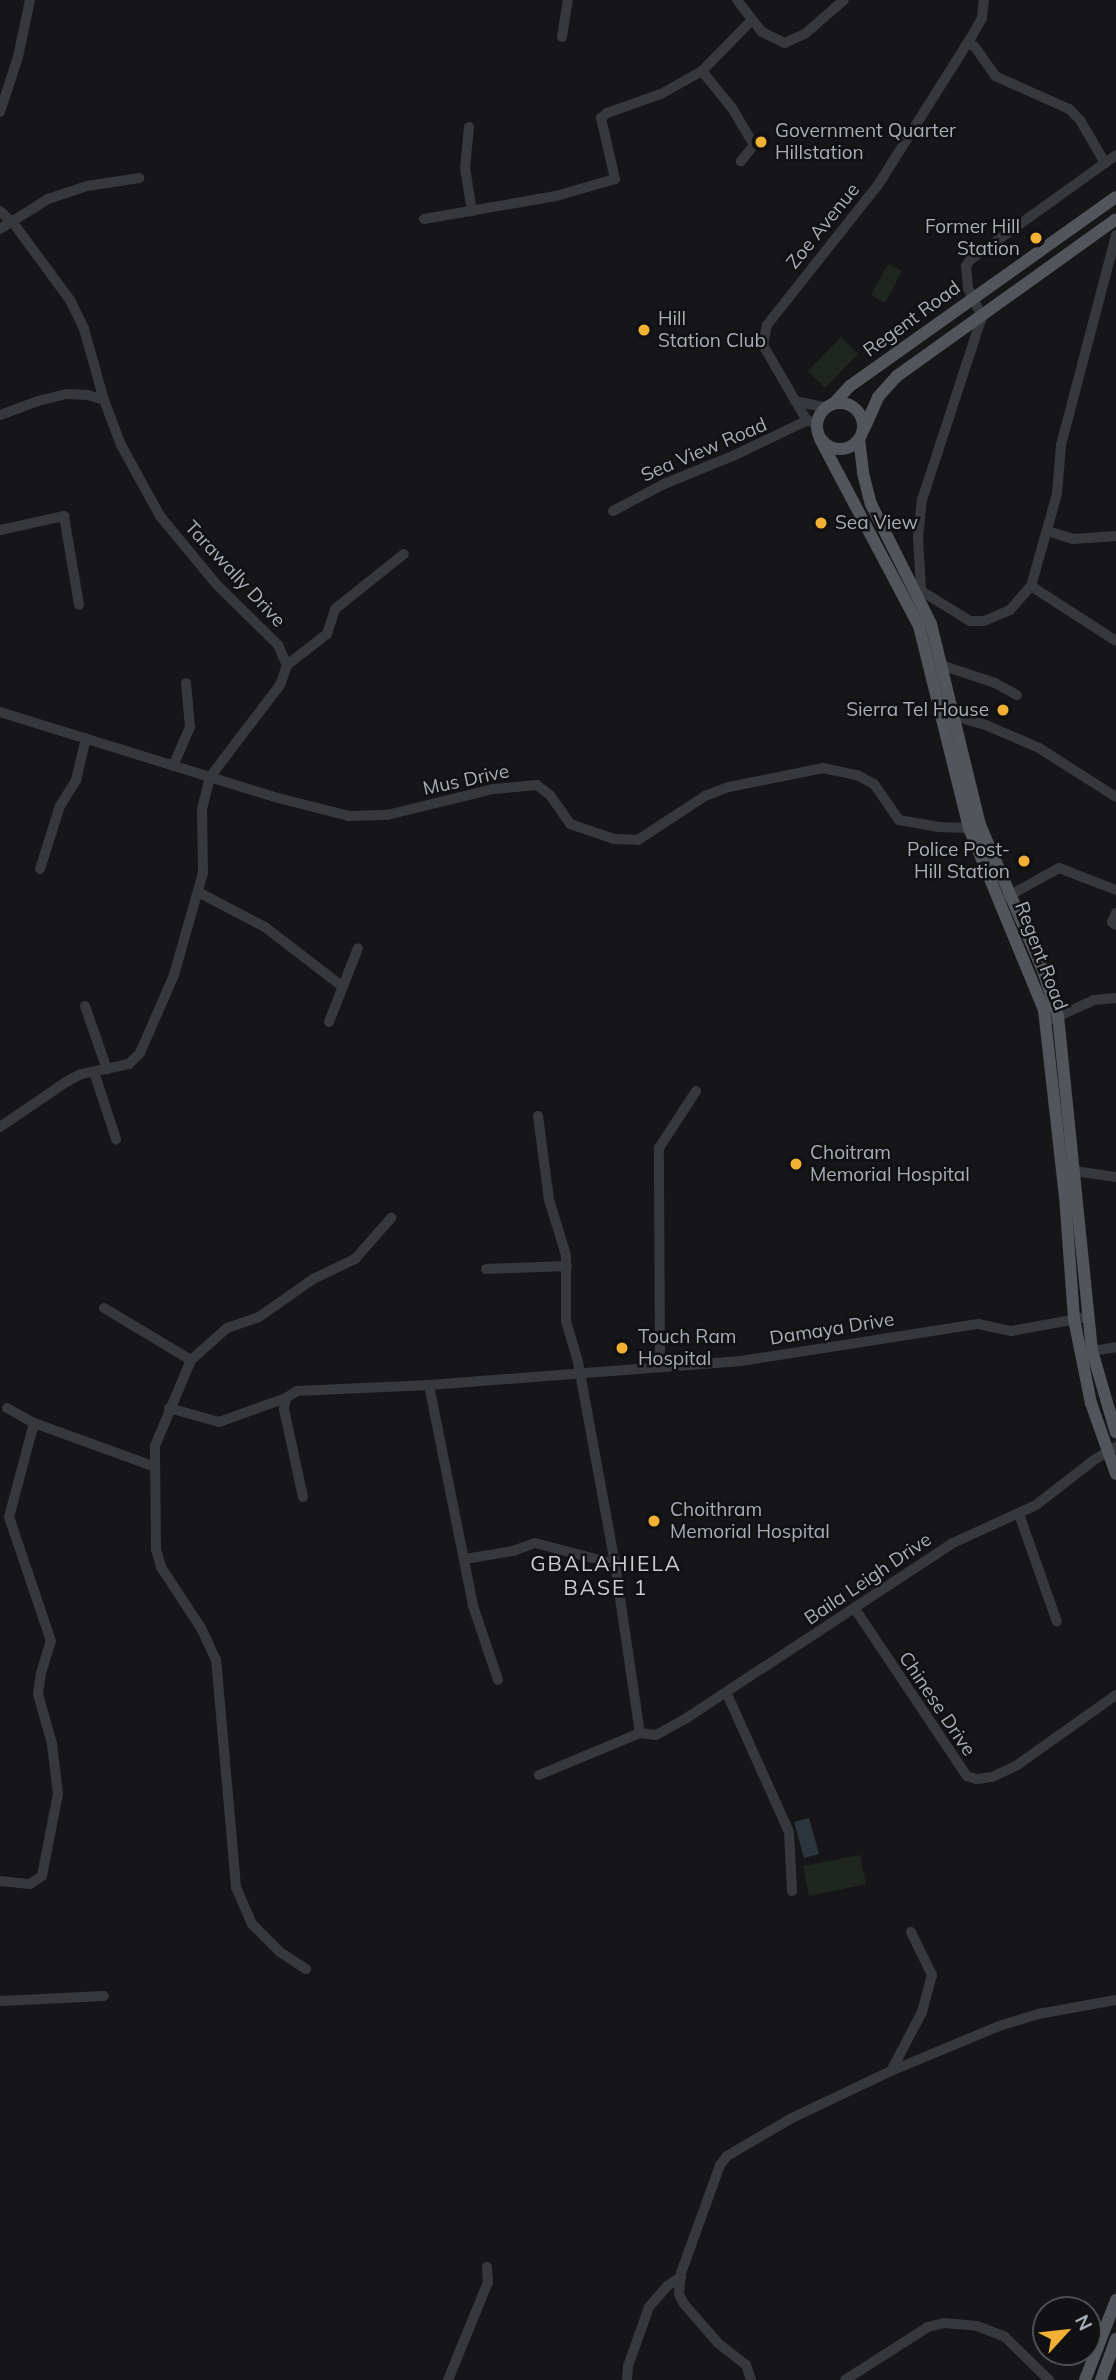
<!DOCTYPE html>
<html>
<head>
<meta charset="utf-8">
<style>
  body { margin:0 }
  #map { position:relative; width:1116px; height:2380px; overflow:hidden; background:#161618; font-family:Mulish,sans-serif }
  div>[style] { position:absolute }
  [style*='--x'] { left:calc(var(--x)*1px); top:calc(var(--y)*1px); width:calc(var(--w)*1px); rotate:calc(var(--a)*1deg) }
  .green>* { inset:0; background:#1e261f }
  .water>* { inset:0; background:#2c353c }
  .minor>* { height:10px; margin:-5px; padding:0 5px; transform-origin:5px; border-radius:5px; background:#37383d }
  .major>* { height:12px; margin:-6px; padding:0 6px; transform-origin:6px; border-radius:6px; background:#53555c }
  .major>.ring { margin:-6px; padding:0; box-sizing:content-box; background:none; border:12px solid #53555c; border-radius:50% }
  .dots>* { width:19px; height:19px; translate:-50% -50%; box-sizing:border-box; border:4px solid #111113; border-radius:50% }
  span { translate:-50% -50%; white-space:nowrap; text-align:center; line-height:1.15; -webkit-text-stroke:5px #111113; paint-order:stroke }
  .poi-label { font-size:19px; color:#a8adb8 }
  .left { translate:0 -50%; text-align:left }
  .right { translate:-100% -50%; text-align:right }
  .street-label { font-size:19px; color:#a8adb8 }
  .neighbourhood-label { font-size:21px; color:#c9ccd4; letter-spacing:2px }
  .north { position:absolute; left:1032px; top:2296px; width:70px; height:70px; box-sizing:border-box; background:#111113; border:2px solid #4d4f55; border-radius:50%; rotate:63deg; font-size:19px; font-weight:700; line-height:28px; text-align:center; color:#a8adb8 }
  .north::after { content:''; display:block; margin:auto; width:24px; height:32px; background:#f2b134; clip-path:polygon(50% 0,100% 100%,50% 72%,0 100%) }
</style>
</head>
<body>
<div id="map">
  <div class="green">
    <i style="clip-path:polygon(888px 264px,902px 271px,885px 303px,871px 295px)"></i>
    <i style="clip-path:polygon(841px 337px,858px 354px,825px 388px,808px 371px)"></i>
    <i style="clip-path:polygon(860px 1855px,866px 1884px,809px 1896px,803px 1866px)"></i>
  </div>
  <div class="water">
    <i style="clip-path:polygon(809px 1818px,819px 1854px,804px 1858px,794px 1822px)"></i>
  </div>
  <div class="minor">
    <i style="--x:737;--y:0;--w:41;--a:52"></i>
    <i style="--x:762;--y:32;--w:25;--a:26"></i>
    <i style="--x:785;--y:43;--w:23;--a:-25"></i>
    <i style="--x:806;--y:33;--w:50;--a:-41"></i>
    <i style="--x:562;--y:37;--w:37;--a:-81"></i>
    <i style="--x:968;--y:43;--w:8;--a:30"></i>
    <i style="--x:975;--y:47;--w:35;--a:55"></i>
    <i style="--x:995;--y:76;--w:81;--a:24"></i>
    <i style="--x:1069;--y:109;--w:16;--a:45"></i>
    <i style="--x:1080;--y:120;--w:50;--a:59.8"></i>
    <i style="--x:702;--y:71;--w:48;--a:51"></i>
    <i style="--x:732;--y:108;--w:43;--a:59.3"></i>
    <i style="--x:754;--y:145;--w:21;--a:129"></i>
    <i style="--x:0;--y:112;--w:58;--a:-71.9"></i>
    <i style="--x:18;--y:57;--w:58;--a:-78.1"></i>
    <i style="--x:469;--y:127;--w:41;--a:95.6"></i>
    <i style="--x:465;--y:168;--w:44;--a:80.8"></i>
    <i style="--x:0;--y:211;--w:19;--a:43"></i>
    <i style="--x:14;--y:224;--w:94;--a:53.6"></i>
    <i style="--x:70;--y:300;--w:32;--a:64"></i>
    <i style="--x:84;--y:329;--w:74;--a:74.3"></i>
    <i style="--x:424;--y:219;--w:134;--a:-9.9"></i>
    <i style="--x:556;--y:196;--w:61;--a:-16.1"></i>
    <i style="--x:615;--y:179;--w:63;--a:-102.9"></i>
    <i style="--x:601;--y:118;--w:8;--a:-40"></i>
    <i style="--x:607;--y:113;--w:57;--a:-19.4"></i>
    <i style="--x:661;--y:94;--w:47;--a:-29.3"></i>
    <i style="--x:702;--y:71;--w:70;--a:-45.6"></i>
    <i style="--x:0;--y:229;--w:57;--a:-32"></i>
    <i style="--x:48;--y:199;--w:41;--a:-18.4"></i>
    <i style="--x:87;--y:186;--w:53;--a:-8.7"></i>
    <i style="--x:795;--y:401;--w:30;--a:12"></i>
    <i style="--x:0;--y:415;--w:40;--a:-20.2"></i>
    <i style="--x:38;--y:401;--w:30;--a:-14"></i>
    <i style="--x:67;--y:394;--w:21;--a:3"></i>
    <i style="--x:88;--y:395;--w:17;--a:17"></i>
    <i style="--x:104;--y:400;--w:48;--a:69.3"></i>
    <i style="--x:121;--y:445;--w:81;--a:61.2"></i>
    <i style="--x:160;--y:516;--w:89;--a:50.4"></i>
    <i style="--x:217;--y:585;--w:86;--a:44.5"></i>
    <i style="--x:278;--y:645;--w:22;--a:66"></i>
    <i style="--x:287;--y:665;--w:21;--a:109"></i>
    <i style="--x:280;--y:685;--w:116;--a:127.3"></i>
    <i style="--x:210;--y:777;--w:33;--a:104"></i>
    <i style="--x:202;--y:809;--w:64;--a:89.1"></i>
    <i style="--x:203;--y:873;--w:106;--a:105.9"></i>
    <i style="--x:174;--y:975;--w:85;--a:113.6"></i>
    <i style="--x:140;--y:1053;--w:16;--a:135"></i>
    <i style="--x:129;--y:1064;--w:49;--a:168.2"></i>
    <i style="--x:81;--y:1074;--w:17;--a:152"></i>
    <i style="--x:66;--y:1082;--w:80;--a:145.7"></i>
    <i style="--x:817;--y:425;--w:13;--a:-151"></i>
    <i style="--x:806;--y:419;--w:86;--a:-120.2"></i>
    <i style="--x:763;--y:345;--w:20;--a:-79"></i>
    <i style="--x:767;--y:325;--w:179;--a:-51.6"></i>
    <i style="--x:878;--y:185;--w:173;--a:-57.8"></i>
    <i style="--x:970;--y:39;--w:24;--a:-60"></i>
    <i style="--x:982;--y:18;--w:18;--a:-84"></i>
    <i style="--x:613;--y:511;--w:58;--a:-27.9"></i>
    <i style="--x:664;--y:484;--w:77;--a:-22.2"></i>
    <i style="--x:735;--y:455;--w:81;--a:-25.6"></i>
    <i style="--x:0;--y:530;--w:66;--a:-12.3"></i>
    <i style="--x:64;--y:516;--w:90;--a:80.4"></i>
    <i style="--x:1047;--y:531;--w:27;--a:17"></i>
    <i style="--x:1073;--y:539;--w:43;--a:-4"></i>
    <i style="--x:1031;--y:586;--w:101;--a:32.9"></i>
    <i style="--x:915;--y:587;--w:65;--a:31.7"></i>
    <i style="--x:970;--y:621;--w:14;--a:0"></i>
    <i style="--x:984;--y:621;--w:28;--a:-23"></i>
    <i style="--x:1010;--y:610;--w:32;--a:-49"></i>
    <i style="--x:1031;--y:586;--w:96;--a:-74.2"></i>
    <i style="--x:1057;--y:494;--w:49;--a:-85.3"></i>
    <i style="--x:1061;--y:445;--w:217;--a:-75.3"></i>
    <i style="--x:921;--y:590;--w:53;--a:-93.2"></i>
    <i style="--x:918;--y:537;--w:37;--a:-84"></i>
    <i style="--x:922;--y:500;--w:194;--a:-71.9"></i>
    <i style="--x:982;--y:316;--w:31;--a:-117"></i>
    <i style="--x:968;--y:288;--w:22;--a:-95"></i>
    <i style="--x:966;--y:266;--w:7;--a:-56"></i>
    <i style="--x:970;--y:260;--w:180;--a:-35.7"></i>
    <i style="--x:287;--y:665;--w:51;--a:-37.8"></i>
    <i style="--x:327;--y:634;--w:26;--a:-72"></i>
    <i style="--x:335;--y:609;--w:88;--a:-38.6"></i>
    <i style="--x:944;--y:666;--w:54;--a:18.4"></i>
    <i style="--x:995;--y:683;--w:25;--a:29"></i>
    <i style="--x:0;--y:712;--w:291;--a:17.2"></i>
    <i style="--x:278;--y:798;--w:73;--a:14.2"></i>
    <i style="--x:349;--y:816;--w:38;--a:-2"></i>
    <i style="--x:387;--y:815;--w:110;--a:-13.7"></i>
    <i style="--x:494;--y:789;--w:43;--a:-5.3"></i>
    <i style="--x:537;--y:785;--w:16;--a:38"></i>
    <i style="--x:550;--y:795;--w:35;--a:55"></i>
    <i style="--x:570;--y:824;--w:46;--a:18.8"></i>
    <i style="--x:614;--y:839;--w:24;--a:2"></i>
    <i style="--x:638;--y:840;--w:80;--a:-33.3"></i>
    <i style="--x:705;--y:796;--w:26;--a:-21"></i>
    <i style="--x:729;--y:787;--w:96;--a:-11.4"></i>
    <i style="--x:823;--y:768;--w:35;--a:12"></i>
    <i style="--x:857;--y:775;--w:19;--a:28"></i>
    <i style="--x:874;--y:784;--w:44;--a:55.2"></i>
    <i style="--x:899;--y:820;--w:39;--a:10"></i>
    <i style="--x:937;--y:827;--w:32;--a:2"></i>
    <i style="--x:954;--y:716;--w:35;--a:16"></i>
    <i style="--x:988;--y:726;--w:56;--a:23.3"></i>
    <i style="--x:1039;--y:748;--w:91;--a:32.5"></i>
    <i style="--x:173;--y:766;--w:43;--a:-66.4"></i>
    <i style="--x:190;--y:727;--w:44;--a:-95.2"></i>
    <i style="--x:40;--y:869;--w:66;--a:-72.4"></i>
    <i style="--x:60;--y:806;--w:31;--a:-58"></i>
    <i style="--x:76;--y:780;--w:43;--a:-76.6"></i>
    <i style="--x:198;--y:892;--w:76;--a:27.6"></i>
    <i style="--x:265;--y:927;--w:98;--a:37.6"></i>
    <i style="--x:1005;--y:898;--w:62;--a:-29.1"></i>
    <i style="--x:1059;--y:868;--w:61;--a:21.1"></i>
    <i style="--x:1116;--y:913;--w:10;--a:114"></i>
    <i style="--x:1112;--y:922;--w:5;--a:37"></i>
    <i style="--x:85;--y:1006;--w:67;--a:70.8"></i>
    <i style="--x:1052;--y:1019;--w:46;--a:-24.3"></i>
    <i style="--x:1094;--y:1000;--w:22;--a:-5"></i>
    <i style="--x:329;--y:1022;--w:79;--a:-68.6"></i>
    <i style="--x:94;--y:1072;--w:71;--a:71.8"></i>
    <i style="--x:538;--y:1116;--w:85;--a:82.5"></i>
    <i style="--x:549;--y:1200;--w:58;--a:72.8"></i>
    <i style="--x:566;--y:1255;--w:66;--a:90"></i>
    <i style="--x:566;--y:1321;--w:43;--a:73.7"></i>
    <i style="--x:578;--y:1362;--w:205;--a:79.6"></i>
    <i style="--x:615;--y:1564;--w:171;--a:81.6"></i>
    <i style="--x:1068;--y:1170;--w:49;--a:8.3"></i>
    <i style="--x:486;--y:1269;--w:81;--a:-2.1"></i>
    <i style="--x:104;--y:1308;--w:101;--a:30.9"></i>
    <i style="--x:1086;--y:1352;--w:30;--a:-9"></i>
    <i style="--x:660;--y:1366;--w:218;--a:-90.3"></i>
    <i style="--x:659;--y:1148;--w:68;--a:-57"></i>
    <i style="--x:429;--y:1385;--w:225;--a:78.7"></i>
    <i style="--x:473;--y:1606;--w:78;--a:71.3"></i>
    <i style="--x:7;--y:1408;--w:31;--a:29"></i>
    <i style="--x:34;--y:1423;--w:127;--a:19.9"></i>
    <i style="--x:169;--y:1408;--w:52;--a:15.6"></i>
    <i style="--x:219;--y:1422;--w:71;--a:-19.7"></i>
    <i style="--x:303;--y:1497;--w:90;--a:-102.2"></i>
    <i style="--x:284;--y:1409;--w:11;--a:-80"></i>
    <i style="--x:286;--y:1398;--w:13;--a:-32"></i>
    <i style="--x:297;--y:1391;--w:132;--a:-2.6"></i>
    <i style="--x:429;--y:1385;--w:313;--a:-4.4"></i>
    <i style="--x:741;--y:1361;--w:240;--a:-8.9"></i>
    <i style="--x:978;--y:1324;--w:34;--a:12"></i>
    <i style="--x:1011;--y:1331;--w:77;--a:-10.4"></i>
    <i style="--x:1019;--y:1514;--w:114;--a:70.6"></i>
    <i style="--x:465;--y:1559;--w:49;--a:-9.5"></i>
    <i style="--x:513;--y:1551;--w:23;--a:-20"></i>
    <i style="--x:535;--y:1543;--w:83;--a:14.7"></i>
    <i style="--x:855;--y:1609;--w:201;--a:56.2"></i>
    <i style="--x:967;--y:1776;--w:10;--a:17"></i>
    <i style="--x:977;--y:1779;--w:15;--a:-8"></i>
    <i style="--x:992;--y:1777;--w:26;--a:-25"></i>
    <i style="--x:1016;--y:1766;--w:123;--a:-35.4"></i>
    <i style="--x:727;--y:1694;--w:151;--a:65.8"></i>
    <i style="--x:789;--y:1832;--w:59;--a:87.1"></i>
    <i style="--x:640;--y:1733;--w:16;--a:7"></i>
    <i style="--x:656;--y:1735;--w:33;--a:-29"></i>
    <i style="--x:685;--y:1719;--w:321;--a:-33.3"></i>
    <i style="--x:953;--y:1543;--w:91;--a:-24.6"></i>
    <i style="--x:1036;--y:1505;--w:73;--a:-37.8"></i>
    <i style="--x:1094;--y:1460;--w:26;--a:-31"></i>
    <i style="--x:539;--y:1775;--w:109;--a:-22.6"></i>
    <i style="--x:0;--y:1881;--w:30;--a:6"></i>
    <i style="--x:30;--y:1884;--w:14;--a:-34"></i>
    <i style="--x:42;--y:1876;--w:84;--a:-79"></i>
    <i style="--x:58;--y:1794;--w:50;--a:-96.8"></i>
    <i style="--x:52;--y:1744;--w:52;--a:-105.6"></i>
    <i style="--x:38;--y:1694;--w:21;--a:-82"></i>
    <i style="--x:41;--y:1673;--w:34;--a:-73"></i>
    <i style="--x:51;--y:1641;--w:131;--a:-108.7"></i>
    <i style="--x:9;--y:1517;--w:97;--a:-75.1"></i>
    <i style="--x:306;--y:1969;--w:31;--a:-147"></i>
    <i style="--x:280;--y:1952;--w:40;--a:-135"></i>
    <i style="--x:252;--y:1924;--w:40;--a:-113.4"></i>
    <i style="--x:236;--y:1887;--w:228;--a:-95"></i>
    <i style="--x:216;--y:1660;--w:35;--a:-115"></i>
    <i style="--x:201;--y:1628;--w:73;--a:-123.3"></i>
    <i style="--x:161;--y:1567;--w:19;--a:-106"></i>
    <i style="--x:156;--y:1549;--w:103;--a:-90.6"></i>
    <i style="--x:155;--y:1446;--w:93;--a:-67.3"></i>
    <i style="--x:191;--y:1360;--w:48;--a:-41.6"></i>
    <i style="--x:227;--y:1328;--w:34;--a:-19"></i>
    <i style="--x:259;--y:1317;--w:66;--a:-35.1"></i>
    <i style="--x:313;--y:1279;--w:47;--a:-25.5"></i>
    <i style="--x:355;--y:1259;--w:55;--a:-48.7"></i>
    <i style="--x:0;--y:2001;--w:104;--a:-2.8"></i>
    <i style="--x:891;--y:2071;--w:67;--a:-62.3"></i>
    <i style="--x:922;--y:2012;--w:38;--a:-75"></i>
    <i style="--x:932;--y:1975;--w:48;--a:-116"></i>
    <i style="--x:448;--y:2380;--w:106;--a:-67.8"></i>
    <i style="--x:488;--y:2282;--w:15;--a:-94"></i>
    <i style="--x:627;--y:2380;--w:14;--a:-86"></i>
    <i style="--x:628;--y:2366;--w:63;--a:-70.4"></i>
    <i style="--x:649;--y:2307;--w:28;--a:-49"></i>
    <i style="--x:667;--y:2286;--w:17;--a:-33"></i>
    <i style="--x:751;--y:2380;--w:16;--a:-108"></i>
    <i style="--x:746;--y:2365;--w:36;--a:-142"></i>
    <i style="--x:718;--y:2343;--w:52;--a:-131.1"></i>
    <i style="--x:684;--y:2304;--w:11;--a:-117"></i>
    <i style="--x:679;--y:2294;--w:21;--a:-85"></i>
    <i style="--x:681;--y:2273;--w:115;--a:-70.1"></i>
    <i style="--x:720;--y:2165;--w:11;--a:-52"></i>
    <i style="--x:727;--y:2156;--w:75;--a:-30.3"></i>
    <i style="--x:792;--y:2118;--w:110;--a:-25.4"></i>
    <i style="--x:891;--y:2071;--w:117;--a:-22.6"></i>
    <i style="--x:999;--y:2026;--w:41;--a:-17.1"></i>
    <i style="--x:1038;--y:2014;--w:79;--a:-10.2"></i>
    <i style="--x:845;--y:2380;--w:98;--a:-32.6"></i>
    <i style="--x:928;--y:2327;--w:16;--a:-14"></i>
    <i style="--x:944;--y:2323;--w:33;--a:5"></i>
    <i style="--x:977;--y:2326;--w:30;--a:21"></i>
    <i style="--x:1005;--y:2337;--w:62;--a:44.3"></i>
  </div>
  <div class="major">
    <i style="--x:835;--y:402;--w:22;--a:-47"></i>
    <i style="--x:850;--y:386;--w:326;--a:-35.4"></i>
    <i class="ring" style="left:817px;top:403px;width:34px;height:34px"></i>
    <i style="--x:864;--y:429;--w:35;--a:-66"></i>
    <i style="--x:878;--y:397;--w:28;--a:-48"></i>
    <i style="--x:897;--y:376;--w:269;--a:-35.6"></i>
    <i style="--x:820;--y:439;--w:212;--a:62.1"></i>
    <i style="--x:919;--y:626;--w:208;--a:76.1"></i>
    <i style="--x:969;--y:828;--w:197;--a:67.6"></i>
    <i style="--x:1044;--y:1010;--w:187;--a:83.6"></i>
    <i style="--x:1065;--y:1196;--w:123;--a:85.8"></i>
    <i style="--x:1074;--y:1319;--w:86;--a:78.6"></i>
    <i style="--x:1091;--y:1403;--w:75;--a:70.6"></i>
    <i style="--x:859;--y:439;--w:34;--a:83"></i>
    <i style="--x:863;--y:473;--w:32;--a:76"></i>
    <i style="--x:871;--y:504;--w:134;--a:63.4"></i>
    <i style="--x:931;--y:624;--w:207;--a:76.3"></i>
    <i style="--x:980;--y:825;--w:156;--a:66.6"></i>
    <i style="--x:1042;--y:968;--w:51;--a:71.6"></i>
    <i style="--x:1058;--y:1016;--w:337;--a:84.2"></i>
    <i style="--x:1092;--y:1351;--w:85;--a:73.7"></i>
    <i style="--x:1085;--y:2380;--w:86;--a:-68.8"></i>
    <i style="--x:1101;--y:2380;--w:44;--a:-69.9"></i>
  </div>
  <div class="dots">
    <i style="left:761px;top:142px;background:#f2b134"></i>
    <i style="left:1036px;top:238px;background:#f2b134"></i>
    <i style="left:644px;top:330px;background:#f2b134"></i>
    <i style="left:821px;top:523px;background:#f2b134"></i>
    <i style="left:1003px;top:710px;background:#f2b134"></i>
    <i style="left:1024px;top:861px;background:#f2b134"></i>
    <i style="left:796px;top:1164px;background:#f2b134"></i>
    <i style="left:622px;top:1348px;background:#f2b134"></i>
    <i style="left:654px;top:1521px;background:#f2b134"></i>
  </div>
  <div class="poi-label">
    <span class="left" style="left:775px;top:142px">Government Quarter<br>Hillstation</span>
    <span class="right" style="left:1020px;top:238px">Former Hill<br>Station</span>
    <span class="left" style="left:658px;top:330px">Hill<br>Station Club</span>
    <span class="left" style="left:835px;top:523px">Sea View</span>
    <span class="right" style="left:989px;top:710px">Sierra Tel House</span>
    <span class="right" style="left:1010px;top:861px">Police Post-<br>Hill Station</span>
    <span class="left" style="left:810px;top:1164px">Choitram<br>Memorial Hospital</span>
    <span class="left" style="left:638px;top:1348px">Touch Ram<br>Hospital</span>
    <span class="left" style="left:670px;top:1521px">Choithram<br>Memorial Hospital</span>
  </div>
  <div class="street-label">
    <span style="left:823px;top:226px;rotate:-51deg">Zoe Avenue</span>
    <span style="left:912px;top:319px;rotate:-36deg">Regent Road</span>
    <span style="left:704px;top:450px;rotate:-23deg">Sea View Road</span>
    <span style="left:235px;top:574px;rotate:47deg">Tarawally Drive</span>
    <span style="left:466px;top:780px;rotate:-12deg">Mus Drive</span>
    <span style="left:1041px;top:956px;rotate:69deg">Regent Road</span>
    <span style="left:832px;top:1329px;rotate:-9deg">Damaya Drive</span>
    <span style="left:868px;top:1579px;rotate:-34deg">Baila Leigh Drive</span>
    <span style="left:937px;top:1704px;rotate:56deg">Chinese Drive</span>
  </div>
  <div class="neighbourhood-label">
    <span style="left:606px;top:1575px">GBALAHIELA<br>BASE 1</span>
  </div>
  <div class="north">N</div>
</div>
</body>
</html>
